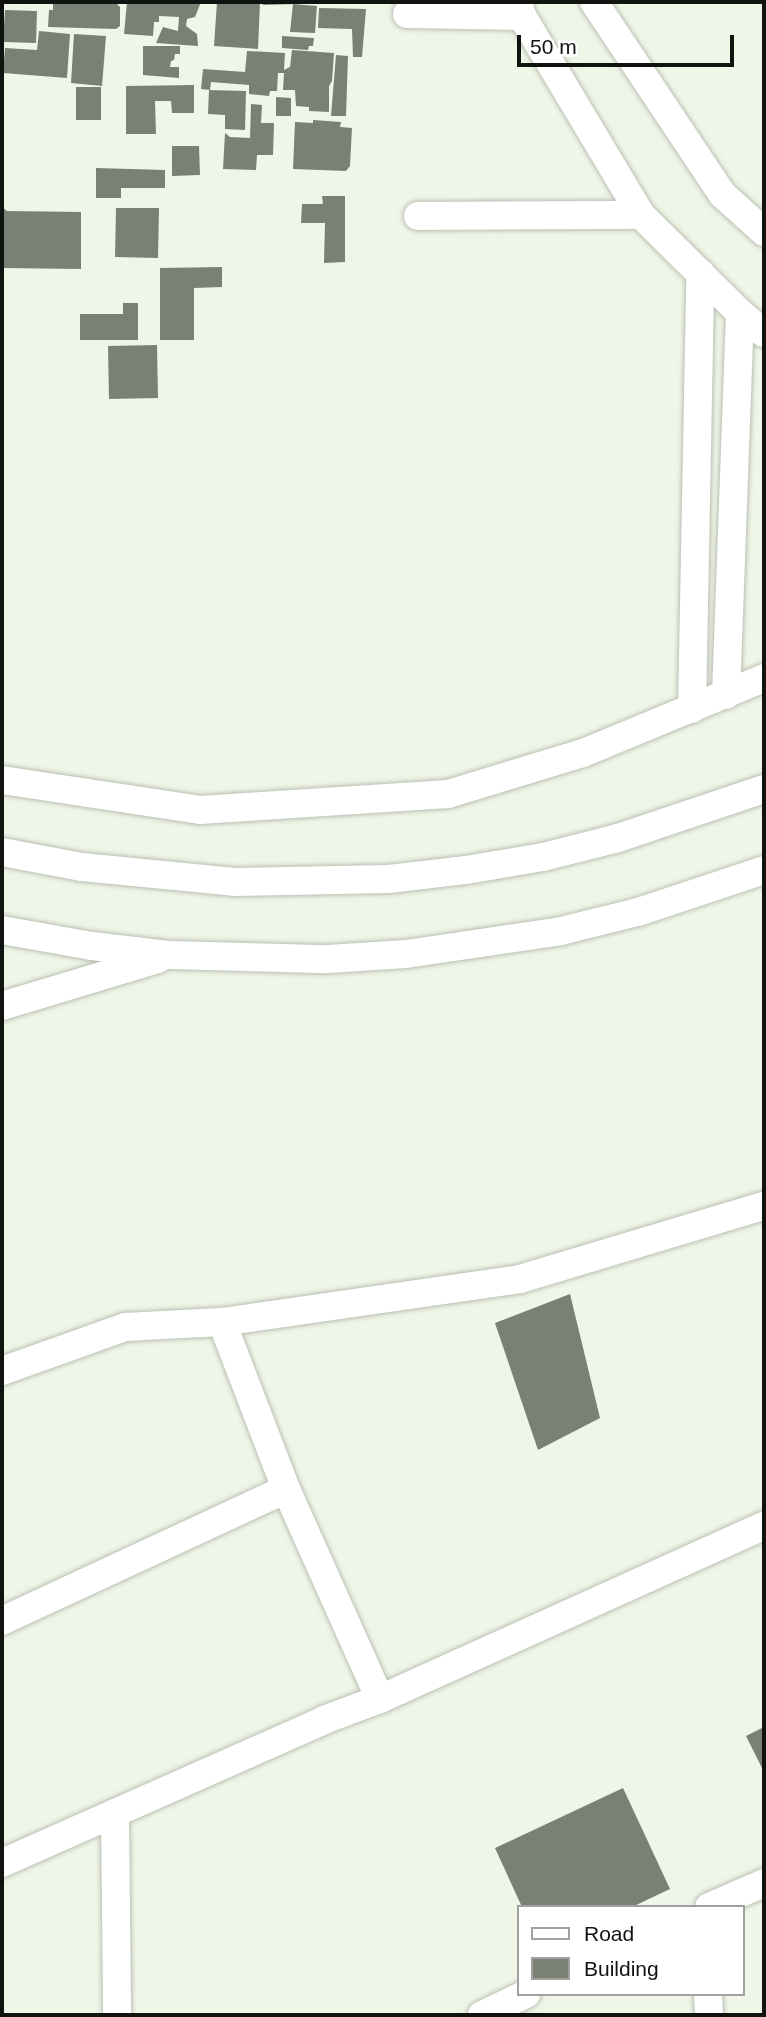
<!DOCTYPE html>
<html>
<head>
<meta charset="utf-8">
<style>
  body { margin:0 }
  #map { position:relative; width:766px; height:2017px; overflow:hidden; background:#eff5e7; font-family:Helvetica,sans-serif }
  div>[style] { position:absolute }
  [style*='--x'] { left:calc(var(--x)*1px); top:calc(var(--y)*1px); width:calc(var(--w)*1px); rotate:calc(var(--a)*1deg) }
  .building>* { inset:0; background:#7a8074 }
  .roads { filter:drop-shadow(0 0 2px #bac0b3) drop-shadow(0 0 2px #bac0b3) }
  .minor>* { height:28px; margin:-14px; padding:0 14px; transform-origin:14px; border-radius:14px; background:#fff }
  span { translate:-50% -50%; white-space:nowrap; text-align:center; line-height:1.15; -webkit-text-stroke:7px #fff; paint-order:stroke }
  .frame { position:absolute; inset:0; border:4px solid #11130e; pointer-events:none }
  .legend { position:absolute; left:517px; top:1905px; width:228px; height:91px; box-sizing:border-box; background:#fff; border:2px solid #a0a19f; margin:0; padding:9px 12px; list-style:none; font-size:21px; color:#11130e }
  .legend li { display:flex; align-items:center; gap:14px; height:35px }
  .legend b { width:35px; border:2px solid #a0a19f }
  .scale { position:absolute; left:517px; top:35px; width:217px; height:32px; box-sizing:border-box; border:4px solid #11130e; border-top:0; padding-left:9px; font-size:21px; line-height:24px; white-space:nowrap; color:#11130e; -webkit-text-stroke:5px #fff; paint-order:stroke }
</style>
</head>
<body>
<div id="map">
  <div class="building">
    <i style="clip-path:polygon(53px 2px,116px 3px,120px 7px,120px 26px,116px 29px,48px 27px,49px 10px,53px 10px)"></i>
    <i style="clip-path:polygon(127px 2px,201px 2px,195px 17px,187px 19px,186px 26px,197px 34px,198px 46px,156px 43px,163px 27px,178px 31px,179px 17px,159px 16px,159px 22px,154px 22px,153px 36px,124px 34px)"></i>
    <i style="clip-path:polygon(217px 2px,260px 2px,258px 49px,214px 46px)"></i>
    <i style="clip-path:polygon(263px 2px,297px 2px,297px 4px,263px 5px)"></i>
    <i style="clip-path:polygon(293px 4px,317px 6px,315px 33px,290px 32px)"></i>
    <i style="clip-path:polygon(319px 8px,366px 9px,362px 57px,353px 57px,352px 29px,318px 28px)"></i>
    <i style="clip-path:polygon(5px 10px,37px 11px,36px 43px,3px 42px)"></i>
    <i style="clip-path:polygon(39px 31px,70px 34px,67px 78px,3px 73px,5px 48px,37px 50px)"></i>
    <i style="clip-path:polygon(74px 34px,106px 36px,102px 86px,71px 83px)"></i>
    <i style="clip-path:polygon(282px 36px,314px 38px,313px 46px,309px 46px,308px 50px,282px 48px)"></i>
    <i style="clip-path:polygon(143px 46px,180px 46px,180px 54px,175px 54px,174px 60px,171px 61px,170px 67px,179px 67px,179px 78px,143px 75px)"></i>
    <i style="clip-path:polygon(292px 50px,334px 53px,332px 81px,329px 86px,329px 112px,309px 111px,309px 107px,296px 106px,295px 90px,283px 90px,284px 73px,278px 73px,277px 91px,270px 91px,269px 96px,249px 94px,249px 85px,211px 82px,210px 90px,201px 89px,203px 69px,245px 72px,247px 51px,285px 53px,284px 70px,290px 67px)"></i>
    <i style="clip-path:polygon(336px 55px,348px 56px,346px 116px,331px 116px)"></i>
    <i style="clip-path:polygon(194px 85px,194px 113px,172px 113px,171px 101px,155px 101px,156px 134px,126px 134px,126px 86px)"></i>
    <i style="clip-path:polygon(76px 87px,101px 87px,101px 120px,76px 120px)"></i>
    <i style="clip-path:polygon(209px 90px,246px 91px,245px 130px,225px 129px,225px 115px,208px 114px)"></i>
    <i style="clip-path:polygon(276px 97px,291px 98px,291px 116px,276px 116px)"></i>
    <i style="clip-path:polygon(251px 104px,262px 105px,261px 123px,274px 123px,273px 155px,257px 155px,256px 170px,223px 169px,225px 133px,230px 137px,250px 138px)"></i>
    <i style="clip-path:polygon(313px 120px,341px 122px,340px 127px,352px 128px,350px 166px,346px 171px,293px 169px,295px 122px,313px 123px)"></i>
    <i style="clip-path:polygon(172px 146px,199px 146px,200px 175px,172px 176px)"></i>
    <i style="clip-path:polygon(96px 168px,165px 170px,165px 188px,121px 188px,121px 198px,96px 198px)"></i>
    <i style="clip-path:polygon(322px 196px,345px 196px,345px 262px,324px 263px,325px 223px,301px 223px,302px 204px,323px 204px)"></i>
    <i style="clip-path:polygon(2px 207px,7px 211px,81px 212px,81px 269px,3px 268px)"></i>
    <i style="clip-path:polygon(116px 208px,159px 208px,158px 258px,115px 257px)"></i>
    <i style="clip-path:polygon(222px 267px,222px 287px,194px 288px,194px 340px,160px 340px,160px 268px)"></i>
    <i style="clip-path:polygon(123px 303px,138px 303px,138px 340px,80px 340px,80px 314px,123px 314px)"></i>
    <i style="clip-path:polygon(157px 345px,158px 398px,109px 399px,108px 346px)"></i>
    <i style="clip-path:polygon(570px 1294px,600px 1418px,538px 1450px,495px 1323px)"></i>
    <i style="clip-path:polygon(764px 1727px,764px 1772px,746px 1736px)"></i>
    <i style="clip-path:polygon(623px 1788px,670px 1889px,632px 1907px,522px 1907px,495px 1848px)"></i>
  </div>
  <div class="roads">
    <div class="minor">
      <i style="--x:518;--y:2;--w:15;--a:74"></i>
      <i style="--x:522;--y:16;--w:232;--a:59.1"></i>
      <i style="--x:641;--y:215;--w:139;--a:44.7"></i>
      <i style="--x:740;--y:313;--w:31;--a:40"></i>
      <i style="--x:594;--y:2;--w:231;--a:56.3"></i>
      <i style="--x:722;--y:194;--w:57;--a:42.1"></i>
      <i style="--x:407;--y:14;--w:115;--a:1"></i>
      <i style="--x:418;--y:216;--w:223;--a:-0.3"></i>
      <i style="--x:726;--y:695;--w:382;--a:-87.9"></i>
      <i style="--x:692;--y:709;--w:436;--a:-88.9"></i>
      <i style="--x:2;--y:780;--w:200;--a:8.6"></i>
      <i style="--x:200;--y:810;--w:249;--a:-3.7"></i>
      <i style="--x:448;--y:794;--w:141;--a:-16.9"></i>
      <i style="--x:583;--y:753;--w:196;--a:-22.5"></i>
      <i style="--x:2;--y:852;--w:81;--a:10.6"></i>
      <i style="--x:82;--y:867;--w:153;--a:5.6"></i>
      <i style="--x:234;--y:882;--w:155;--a:-1.1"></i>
      <i style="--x:389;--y:879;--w:78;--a:-6.7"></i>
      <i style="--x:466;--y:870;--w:78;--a:-9.6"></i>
      <i style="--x:543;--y:857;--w:77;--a:-14.2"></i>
      <i style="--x:618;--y:838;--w:154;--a:-18.6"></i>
      <i style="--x:2;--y:930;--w:91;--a:10.1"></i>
      <i style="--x:92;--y:946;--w:79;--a:6.6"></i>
      <i style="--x:170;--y:955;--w:158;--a:1.5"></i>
      <i style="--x:328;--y:959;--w:78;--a:-3.7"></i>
      <i style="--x:406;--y:954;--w:157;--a:-8.4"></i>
      <i style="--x:561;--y:931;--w:79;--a:-13.9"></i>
      <i style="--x:638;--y:912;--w:133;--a:-18.4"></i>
      <i style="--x:2;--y:1006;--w:163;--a:-16.8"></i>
      <i style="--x:222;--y:1322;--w:179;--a:69"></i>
      <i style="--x:286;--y:1489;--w:230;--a:65.9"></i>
      <i style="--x:2;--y:1371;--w:131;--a:-19.7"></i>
      <i style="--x:125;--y:1327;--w:97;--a:-3"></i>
      <i style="--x:222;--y:1322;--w:301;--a:-8.2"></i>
      <i style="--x:520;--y:1279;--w:255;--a:-16.7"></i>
      <i style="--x:2;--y:1621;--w:313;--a:-24.9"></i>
      <i style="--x:115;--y:1813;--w:202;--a:89.4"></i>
      <i style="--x:2;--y:1863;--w:352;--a:-23.9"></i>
      <i style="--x:324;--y:1720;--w:60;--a:-20.6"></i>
      <i style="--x:380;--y:1699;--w:421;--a:-24.3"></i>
      <i style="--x:709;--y:1907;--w:60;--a:-23.6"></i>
      <i style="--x:708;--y:1994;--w:21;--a:87"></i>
      <i style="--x:482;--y:2015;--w:49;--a:-25.5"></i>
    </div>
  </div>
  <div class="frame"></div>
  <ul class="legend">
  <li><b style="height:9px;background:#fff"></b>Road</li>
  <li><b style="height:19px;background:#7a8074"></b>Building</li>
  </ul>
  <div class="scale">50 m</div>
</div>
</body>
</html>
